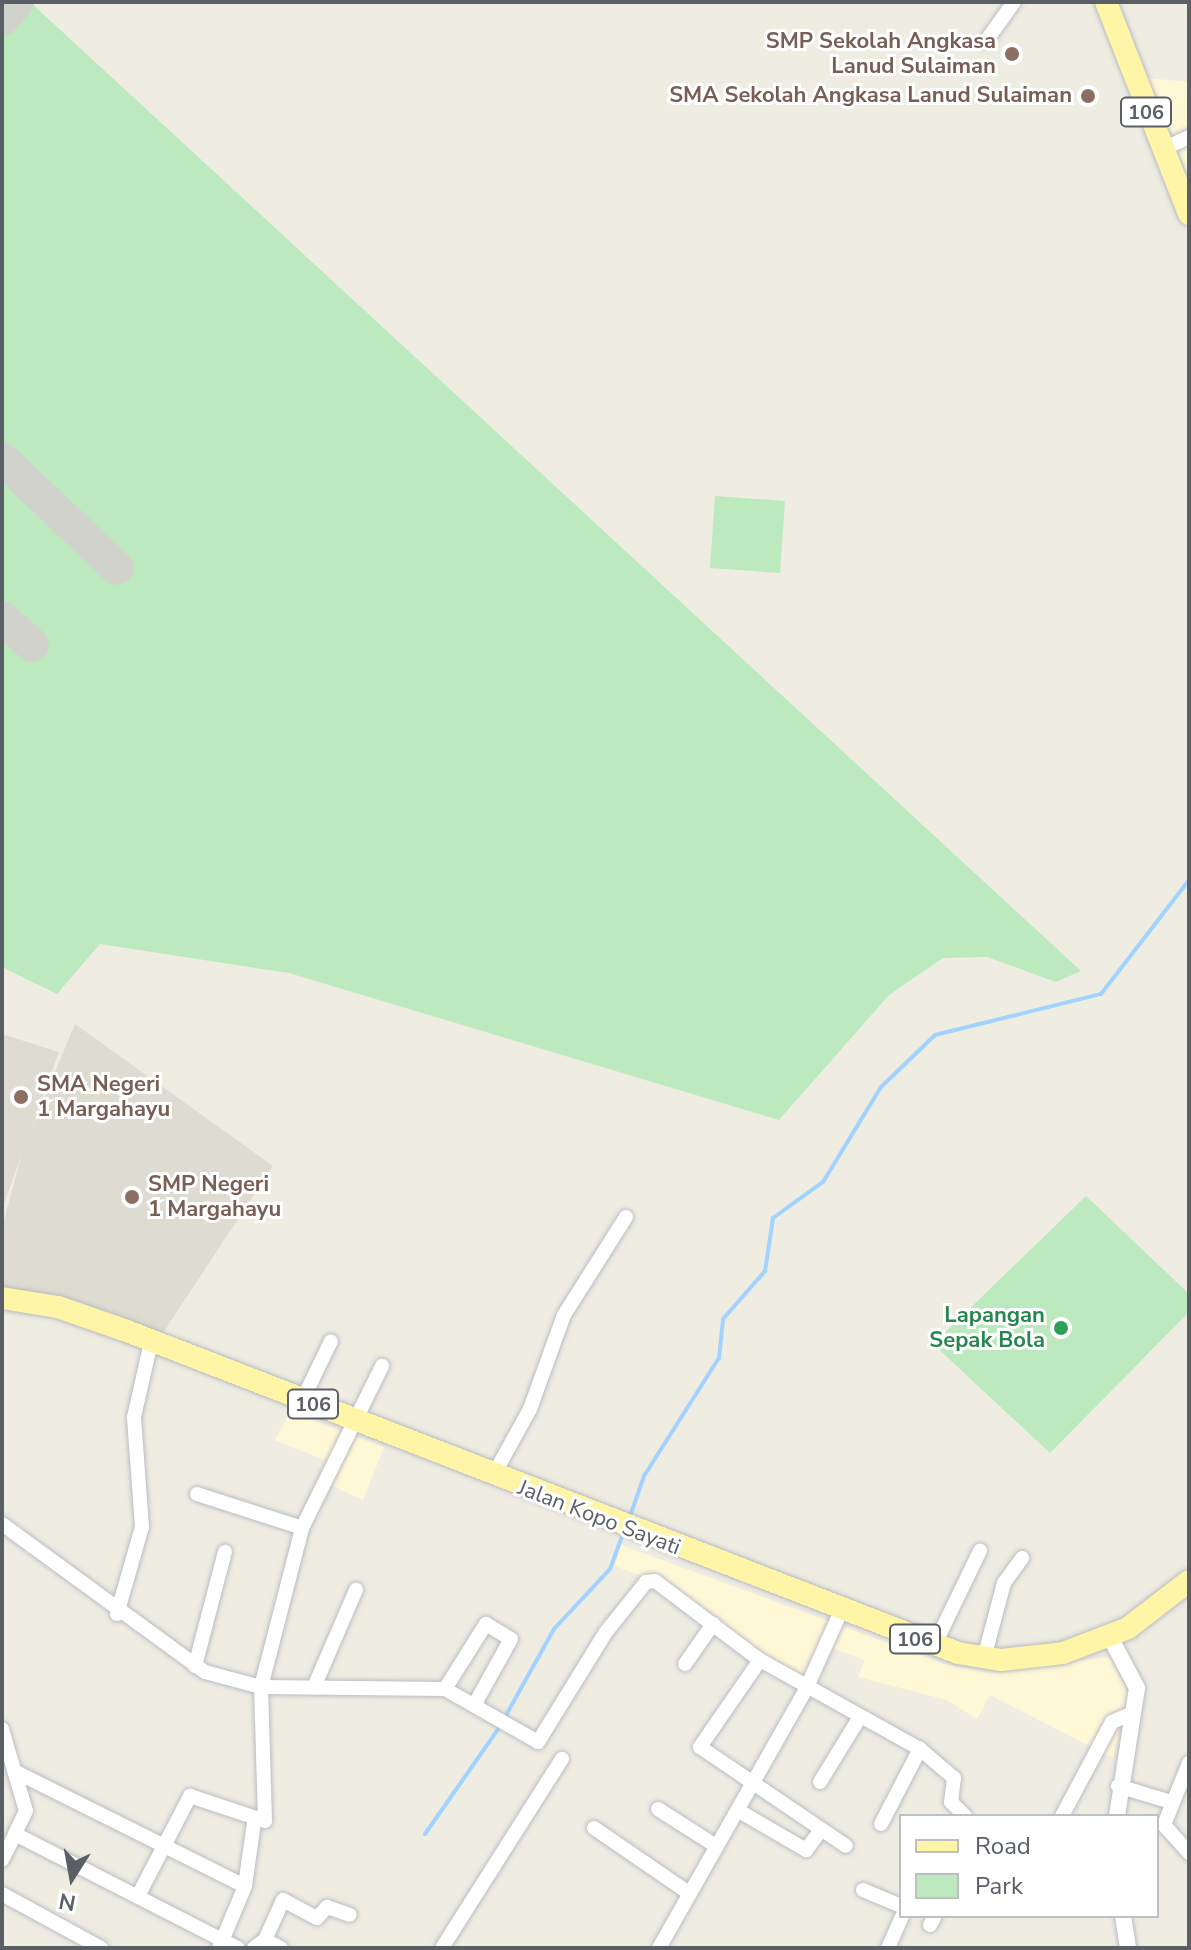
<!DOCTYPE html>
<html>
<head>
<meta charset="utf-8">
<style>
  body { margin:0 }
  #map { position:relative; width:1191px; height:1950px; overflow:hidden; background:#efede2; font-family:"Nunito Sans",sans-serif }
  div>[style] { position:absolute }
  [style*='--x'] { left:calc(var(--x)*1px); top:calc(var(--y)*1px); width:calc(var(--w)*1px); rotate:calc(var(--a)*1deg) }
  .commercial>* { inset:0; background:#fff8d7 }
  .education>* { inset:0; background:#dedcd1 }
  .green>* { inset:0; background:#bce9be }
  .stream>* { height:4px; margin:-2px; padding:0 2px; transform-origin:2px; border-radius:2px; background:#a2d2ff }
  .taxiway>* { height:34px; margin:-17px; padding:0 17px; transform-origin:17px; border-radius:17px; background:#d2d2cd }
  .roads { filter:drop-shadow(0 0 2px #babcc3) drop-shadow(0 0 2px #babcc3) }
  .minor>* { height:14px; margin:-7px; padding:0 7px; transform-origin:7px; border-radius:7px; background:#fff }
  .tertiary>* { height:16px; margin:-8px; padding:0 8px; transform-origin:8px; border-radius:8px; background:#fff }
  .primary>* { height:22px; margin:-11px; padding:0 11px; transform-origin:11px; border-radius:11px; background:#fff5a7 }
  .dots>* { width:22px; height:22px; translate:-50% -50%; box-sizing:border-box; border:4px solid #fff; border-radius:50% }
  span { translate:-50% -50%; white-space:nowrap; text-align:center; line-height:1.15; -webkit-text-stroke:6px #fff; paint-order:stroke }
  .shield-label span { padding:2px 6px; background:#fff; border:2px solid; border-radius:6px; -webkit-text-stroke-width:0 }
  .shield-label { font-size:20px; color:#5a5e65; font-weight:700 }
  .education-label { font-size:22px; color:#785e54; font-weight:700 }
  .right { translate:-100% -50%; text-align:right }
  .left { translate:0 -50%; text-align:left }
  .leisure-label { font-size:22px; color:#27864d; font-weight:700 }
  .street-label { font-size:22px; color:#5a5e65 }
  .frame { position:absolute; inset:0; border:4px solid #5a5e65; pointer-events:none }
  .legend { position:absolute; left:899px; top:1814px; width:260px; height:104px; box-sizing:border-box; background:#fff; border:2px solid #bdbfc1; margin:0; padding:10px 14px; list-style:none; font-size:24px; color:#5a5e65 }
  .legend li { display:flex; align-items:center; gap:16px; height:40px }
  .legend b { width:40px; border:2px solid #bdbfc1 }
  .north { position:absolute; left:32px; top:1838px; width:80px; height:80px; -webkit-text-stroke:6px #fff; paint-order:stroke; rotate:191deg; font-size:22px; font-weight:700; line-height:32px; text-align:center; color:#5a5e65 }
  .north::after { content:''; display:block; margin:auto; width:28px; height:36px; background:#5a5e65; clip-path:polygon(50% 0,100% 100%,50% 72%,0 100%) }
</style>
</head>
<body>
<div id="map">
  <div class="commercial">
    <i style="clip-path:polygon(1147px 78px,1189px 82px,1189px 177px,1165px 122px)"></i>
    <i style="clip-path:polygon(290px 1412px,384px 1447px,363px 1500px,325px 1482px,330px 1462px,275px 1440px)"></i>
    <i style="clip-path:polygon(621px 1545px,942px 1663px,988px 1673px,1110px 1657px,1128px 1693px,1113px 1758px,990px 1695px,977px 1719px,947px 1700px,858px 1677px,865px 1660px,826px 1646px,803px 1686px,670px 1587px,615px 1566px)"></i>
  </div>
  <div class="education">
    <i style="clip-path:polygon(75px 1024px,273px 1166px,163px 1333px,2px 1286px,2px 1228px,24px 1146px)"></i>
    <i style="clip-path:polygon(2px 1034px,59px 1052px,2px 1209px)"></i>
  </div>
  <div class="green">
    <i style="clip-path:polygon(2px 2px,30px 2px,1081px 971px,1056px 982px,987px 957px,943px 958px,889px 995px,779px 1120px,289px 973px,100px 944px,57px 994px,2px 967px)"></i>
    <i style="clip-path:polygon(715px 496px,785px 501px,780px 573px,710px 568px)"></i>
    <i style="clip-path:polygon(1086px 1196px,1189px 1294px,1189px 1312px,1050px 1453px,933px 1344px)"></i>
  </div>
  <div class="stream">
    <i style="--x:629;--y:1519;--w:46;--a:-70.8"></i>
    <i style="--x:644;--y:1476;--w:140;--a:-57.6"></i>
    <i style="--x:719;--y:1358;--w:39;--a:-84"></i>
    <i style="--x:723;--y:1319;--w:64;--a:-48.8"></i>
    <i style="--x:765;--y:1271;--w:54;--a:-81.4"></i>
    <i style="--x:773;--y:1218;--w:62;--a:-35.8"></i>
    <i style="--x:823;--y:1182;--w:111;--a:-58.6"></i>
    <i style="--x:881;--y:1087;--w:75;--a:-43.9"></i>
    <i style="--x:935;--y:1035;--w:171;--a:-13.9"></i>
    <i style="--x:1101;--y:994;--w:144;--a:-52.3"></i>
    <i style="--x:505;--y:1717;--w:101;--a:-60.9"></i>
    <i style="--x:554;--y:1629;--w:82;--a:-47"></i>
    <i style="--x:610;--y:1569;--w:40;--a:-69.8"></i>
    <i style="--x:425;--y:1834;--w:133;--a:-55.1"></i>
  </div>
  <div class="taxiway">
    <i style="--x:2;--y:19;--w:23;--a:-49"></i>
    <i style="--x:2;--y:459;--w:158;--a:43.5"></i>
    <i style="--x:2;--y:618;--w:40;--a:42"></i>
  </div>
  <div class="roads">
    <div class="minor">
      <i style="--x:986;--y:41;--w:48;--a:-54.3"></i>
      <i style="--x:1161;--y:150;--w:31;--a:-25"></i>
      <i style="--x:303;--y:1399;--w:64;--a:-64.2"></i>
      <i style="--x:493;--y:1476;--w:77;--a:-61.1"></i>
      <i style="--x:530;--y:1409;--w:100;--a:-70.1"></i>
      <i style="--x:564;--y:1315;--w:116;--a:-57.7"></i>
      <i style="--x:197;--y:1494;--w:110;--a:17.9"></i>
      <i style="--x:2;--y:1524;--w:251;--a:36.1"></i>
      <i style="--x:205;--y:1672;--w:58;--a:15"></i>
      <i style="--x:261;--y:1687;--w:184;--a:0.6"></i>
      <i style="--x:445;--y:1689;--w:107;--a:29.7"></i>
      <i style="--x:538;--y:1742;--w:129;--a:-58.3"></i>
      <i style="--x:606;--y:1632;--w:64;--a:-51.3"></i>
      <i style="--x:646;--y:1582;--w:9;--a:-6"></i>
      <i style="--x:655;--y:1581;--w:131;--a:37"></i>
      <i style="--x:760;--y:1660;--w:183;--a:29.1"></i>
      <i style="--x:920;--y:1749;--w:45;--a:40.5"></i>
      <i style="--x:954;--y:1778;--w:24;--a:97"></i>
      <i style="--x:951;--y:1802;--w:20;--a:45"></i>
      <i style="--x:117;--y:1614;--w:91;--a:-74"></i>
      <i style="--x:142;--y:1527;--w:110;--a:-94.2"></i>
      <i style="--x:134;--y:1417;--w:77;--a:-77.2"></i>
      <i style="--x:934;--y:1646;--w:106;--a:-64.2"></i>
      <i style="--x:984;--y:1658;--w:78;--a:-75.1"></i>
      <i style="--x:1004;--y:1583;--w:31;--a:-54"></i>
      <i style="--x:760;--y:1660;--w:106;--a:124.6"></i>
      <i style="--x:700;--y:1747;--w:176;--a:34.1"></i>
      <i style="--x:685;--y:1664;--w:49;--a:-55"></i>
      <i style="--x:195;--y:1666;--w:118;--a:-75.3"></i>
      <i style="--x:314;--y:1687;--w:106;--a:-66.6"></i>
      <i style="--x:445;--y:1689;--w:77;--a:-57.8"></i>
      <i style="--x:486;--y:1624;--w:29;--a:31"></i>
      <i style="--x:511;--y:1639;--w:72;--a:119.1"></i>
      <i style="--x:2;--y:1729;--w:85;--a:73.7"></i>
      <i style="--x:26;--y:1811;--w:25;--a:116"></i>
      <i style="--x:1189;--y:1763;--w:67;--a:112"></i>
      <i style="--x:1164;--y:1825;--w:38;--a:48"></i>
      <i style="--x:16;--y:1772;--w:256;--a:26.5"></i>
      <i style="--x:820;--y:1782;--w:76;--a:-58.4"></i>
      <i style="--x:1118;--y:1786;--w:55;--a:16.8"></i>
      <i style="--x:658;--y:1809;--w:69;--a:32.5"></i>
      <i style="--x:739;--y:1811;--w:78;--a:30.2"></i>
      <i style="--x:806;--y:1850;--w:20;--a:-53"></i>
      <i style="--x:1062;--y:1816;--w:106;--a:-62"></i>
      <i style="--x:1112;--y:1722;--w:21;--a:-23"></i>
      <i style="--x:881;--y:1824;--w:85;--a:-62.5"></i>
      <i style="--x:594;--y:1828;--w:115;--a:34.4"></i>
      <i style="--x:2;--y:1860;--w:29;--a:-63"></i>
      <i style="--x:15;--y:1834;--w:250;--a:27.1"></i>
      <i style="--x:863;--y:1890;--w:41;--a:22.8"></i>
      <i style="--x:2;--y:1894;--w:113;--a:28.6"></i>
      <i style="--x:138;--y:1896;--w:113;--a:-62.5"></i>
      <i style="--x:190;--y:1796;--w:79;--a:18.4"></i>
      <i style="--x:265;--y:1821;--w:134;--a:-91.7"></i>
      <i style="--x:261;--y:1687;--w:164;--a:-75.5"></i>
      <i style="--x:302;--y:1528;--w:181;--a:-63.7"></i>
      <i style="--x:930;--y:1925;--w:10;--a:-61"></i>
      <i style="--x:265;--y:1940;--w:44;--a:-65.8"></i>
      <i style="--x:283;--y:1900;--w:38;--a:28"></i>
      <i style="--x:317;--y:1918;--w:15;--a:-48"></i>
      <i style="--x:327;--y:1907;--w:24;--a:19"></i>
      <i style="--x:219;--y:1948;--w:67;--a:-67.2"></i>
      <i style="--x:245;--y:1886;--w:64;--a:-81.9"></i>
      <i style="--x:254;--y:1948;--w:14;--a:-36"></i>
      <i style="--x:265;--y:1940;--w:18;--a:27"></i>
      <i style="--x:442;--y:1948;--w:224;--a:-57.6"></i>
      <i style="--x:659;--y:1948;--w:298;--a:-60.4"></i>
      <i style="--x:806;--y:1689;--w:85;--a:-65.8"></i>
      <i style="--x:888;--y:1948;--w:35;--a:-66"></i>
    </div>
    <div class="tertiary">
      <i style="--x:1110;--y:1637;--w:58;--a:62.1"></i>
      <i style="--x:1137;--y:1688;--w:130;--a:98.9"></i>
      <i style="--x:1123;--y:1916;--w:32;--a:81"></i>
    </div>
    <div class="primary">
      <i style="--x:1106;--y:2;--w:228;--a:68.6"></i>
      <i style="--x:2;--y:1298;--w:57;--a:9.1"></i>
      <i style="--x:58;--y:1307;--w:73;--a:19.2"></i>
      <i style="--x:127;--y:1331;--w:891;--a:21.18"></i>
      <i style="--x:958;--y:1653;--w:44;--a:9.2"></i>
      <i style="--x:1001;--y:1660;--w:62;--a:-6.4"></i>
      <i style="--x:1063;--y:1653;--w:70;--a:-21"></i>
      <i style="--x:1128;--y:1628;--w:77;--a:-37.6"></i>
    </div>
  </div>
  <div class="dots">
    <i style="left:1012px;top:54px;background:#8d6e63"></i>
    <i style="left:1088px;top:96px;background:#8d6e63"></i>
    <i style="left:21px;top:1097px;background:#8d6e63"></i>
    <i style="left:132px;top:1197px;background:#8d6e63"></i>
    <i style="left:1061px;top:1328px;background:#2e9e5b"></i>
  </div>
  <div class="shield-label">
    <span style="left:1146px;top:112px">106</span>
    <span style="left:313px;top:1404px">106</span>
    <span style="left:915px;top:1639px">106</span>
  </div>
  <div class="education-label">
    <span class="right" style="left:996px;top:54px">SMP Sekolah Angkasa<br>Lanud Sulaiman</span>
    <span class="right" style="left:1072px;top:96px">SMA Sekolah Angkasa Lanud Sulaiman</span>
    <span class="left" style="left:37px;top:1097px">SMA Negeri<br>1 Margahayu</span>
    <span class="left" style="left:148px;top:1197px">SMP Negeri<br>1 Margahayu</span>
  </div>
  <div class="leisure-label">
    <span class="right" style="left:1045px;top:1328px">Lapangan<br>Sepak Bola</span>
  </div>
  <div class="street-label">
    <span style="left:599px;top:1518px;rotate:21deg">Jalan Kopo Sayati</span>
  </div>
  <div class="frame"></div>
  <ul class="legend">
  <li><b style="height:10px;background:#fff5a7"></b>Road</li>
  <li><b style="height:22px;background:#bce9be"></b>Park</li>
  </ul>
  <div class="north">N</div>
</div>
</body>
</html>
